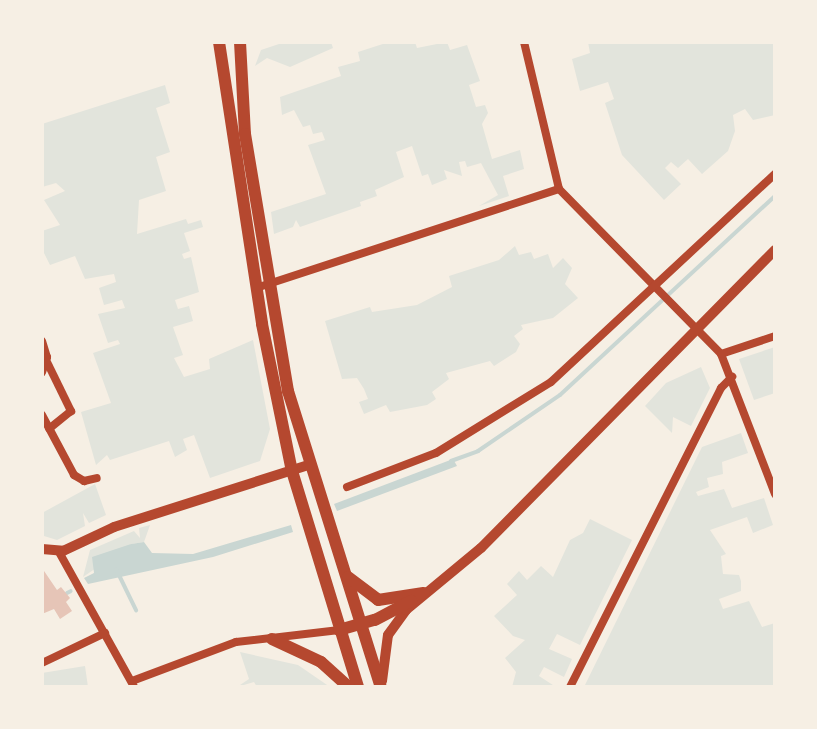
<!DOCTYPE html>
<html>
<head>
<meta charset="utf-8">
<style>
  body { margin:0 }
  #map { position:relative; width:817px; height:729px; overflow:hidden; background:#f6efe4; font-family:Raleway,sans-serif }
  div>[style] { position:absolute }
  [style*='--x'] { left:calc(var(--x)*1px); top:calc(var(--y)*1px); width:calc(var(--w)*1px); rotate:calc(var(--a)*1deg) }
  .green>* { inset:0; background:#e2e4dc }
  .water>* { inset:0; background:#c9d6d2 }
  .stream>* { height:4px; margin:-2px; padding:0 2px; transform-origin:2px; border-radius:2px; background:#c9d6d2 }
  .building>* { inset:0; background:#e6c5b7 }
  .minor>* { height:8px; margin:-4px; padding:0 4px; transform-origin:4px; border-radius:4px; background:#b5482f }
  .tertiary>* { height:10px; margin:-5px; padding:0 5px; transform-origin:5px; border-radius:5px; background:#b5482f }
  .primary>* { height:12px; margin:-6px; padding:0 6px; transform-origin:6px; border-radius:6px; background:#b5482f }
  span { translate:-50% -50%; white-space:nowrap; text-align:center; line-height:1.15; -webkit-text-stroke:8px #f6efe4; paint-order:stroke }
  .frame { position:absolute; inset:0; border:44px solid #f6efe4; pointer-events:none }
</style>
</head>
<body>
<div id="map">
  <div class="green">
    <i style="clip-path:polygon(285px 42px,331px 42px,333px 48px,290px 67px,267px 58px,255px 66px,261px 50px)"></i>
    <i style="clip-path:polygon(389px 42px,415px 42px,417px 48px,447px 42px,450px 50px,467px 45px,480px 81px,469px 85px,476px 107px,485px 105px,488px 113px,482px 124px,492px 159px,520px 150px,524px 169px,503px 176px,509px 196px,479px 206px,498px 195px,481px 163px,467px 167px,465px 161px,459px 162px,462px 176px,444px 170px,447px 179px,432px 185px,428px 174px,422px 176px,412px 146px,396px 152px,404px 177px,375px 190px,377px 196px,360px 202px,361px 206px,300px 227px,296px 220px,293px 227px,274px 234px,271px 212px,326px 194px,308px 145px,325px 140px,322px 132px,313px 134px,310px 125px,303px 127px,294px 110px,282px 115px,280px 97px,341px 76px,338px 67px,360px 61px,358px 52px)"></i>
    <i style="clip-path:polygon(588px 42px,775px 42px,775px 115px,753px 120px,745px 109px,733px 115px,735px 131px,728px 151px,702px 174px,688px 159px,678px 168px,671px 162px,665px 168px,681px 184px,664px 200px,622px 155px,605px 103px,614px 99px,608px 82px,580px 91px,572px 59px,590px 53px)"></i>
    <i style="clip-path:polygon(165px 85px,170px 103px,156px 108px,170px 152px,156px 157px,166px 191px,139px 200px,137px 234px,186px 219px,188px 224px,201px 220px,203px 227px,184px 233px,190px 251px,182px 254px,184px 259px,191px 257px,199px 292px,175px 300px,178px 309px,189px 306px,193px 321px,173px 327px,183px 355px,174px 358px,184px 377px,210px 369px,209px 359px,253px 340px,270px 429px,260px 461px,210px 478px,194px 435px,183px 439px,187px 450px,175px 457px,169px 441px,110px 460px,107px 455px,96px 465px,81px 412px,111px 403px,93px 353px,120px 344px,118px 340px,108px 343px,98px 314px,125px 308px,122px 300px,104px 305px,99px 288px,116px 282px,114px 274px,85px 279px,75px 256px,50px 265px,42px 249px,42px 231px,60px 225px,44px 200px,65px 191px,56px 183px,42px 187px,42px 124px)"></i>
    <i style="clip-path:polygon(515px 246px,519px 255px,531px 252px,534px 259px,548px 254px,553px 268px,563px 258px,572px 268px,565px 284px,578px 298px,553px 318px,521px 325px,523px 329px,514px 336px,520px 344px,516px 352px,494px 366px,490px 361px,446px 373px,449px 379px,432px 392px,436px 399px,427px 405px,390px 412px,386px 405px,364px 414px,359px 402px,368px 399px,364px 389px,357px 378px,342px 379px,325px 321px,370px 307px,372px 312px,417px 305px,452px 287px,449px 276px,499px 260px)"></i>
    <i style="clip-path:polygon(775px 347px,775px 393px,754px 400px,739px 359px)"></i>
    <i style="clip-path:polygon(701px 367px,710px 388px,691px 426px,673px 417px,672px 433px,645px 406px,666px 383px)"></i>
    <i style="clip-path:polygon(741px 433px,748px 453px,722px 462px,723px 474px,707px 478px,709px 487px,696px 492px,698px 496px,724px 489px,732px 508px,764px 498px,773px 525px,753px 533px,747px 517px,710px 530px,726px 554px,721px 556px,723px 574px,739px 575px,741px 581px,741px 591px,719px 599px,723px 609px,749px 601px,762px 627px,775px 623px,775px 687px,584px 687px,702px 447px)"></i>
    <i style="clip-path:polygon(95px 484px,106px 515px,89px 523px,83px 513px,85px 526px,57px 540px,44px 536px,42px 513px)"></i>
    <i style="clip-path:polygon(590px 519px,632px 540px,580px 645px,557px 634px,549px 649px,572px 659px,564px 677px,544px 667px,539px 676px,556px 687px,512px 687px,516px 672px,505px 658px,525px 640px,513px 636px,494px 616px,517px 595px,507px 584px,519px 571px,527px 580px,541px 566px,553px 577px,570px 540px,583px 533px)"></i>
    <i style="clip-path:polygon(150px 525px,144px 542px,131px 544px,83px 577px,90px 550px,134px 531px,140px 538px,139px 528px)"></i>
    <i style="clip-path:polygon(240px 652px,298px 665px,330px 687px,257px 687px,254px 682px,237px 687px,249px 679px)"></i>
    <i style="clip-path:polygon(85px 666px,88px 687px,42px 687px,42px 673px)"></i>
  </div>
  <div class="water">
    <i style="clip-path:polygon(453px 459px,457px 466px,337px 511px,334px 504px)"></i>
    <i style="clip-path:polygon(291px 525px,293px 532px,213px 557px,88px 584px,84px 578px,94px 573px,92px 557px,131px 544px,144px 542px,152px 553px,193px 554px)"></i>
  </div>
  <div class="stream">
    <i style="--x:451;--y:461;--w:29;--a:-20"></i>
    <i style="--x:478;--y:451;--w:99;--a:-34.3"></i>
    <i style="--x:560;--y:395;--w:293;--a:-42.8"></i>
    <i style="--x:116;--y:569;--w:46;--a:64"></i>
    <i style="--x:67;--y:593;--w:4;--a:-27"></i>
  </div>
  <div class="building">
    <i style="clip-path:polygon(42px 568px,57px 590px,61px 587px,70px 598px,66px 602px,72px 611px,60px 619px,54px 609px,42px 614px)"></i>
  </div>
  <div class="minor">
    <i style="--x:524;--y:42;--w:151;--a:76.6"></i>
    <i style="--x:559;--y:189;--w:231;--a:45.5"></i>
    <i style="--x:721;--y:354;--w:150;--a:68.9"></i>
    <i style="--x:256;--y:288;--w:319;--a:-18.1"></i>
    <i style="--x:42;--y:341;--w:17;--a:73"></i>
    <i style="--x:47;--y:357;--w:16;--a:108"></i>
    <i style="--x:721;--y:354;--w:57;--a:-18.4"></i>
    <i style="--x:47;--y:362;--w:55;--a:63.9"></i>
    <i style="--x:71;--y:411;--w:28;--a:141"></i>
    <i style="--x:42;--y:415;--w:68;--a:61.9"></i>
    <i style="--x:74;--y:475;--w:12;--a:31"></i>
    <i style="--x:84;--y:481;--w:13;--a:-13"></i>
    <i style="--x:347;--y:487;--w:95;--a:-20.9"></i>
    <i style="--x:436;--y:453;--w:135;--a:-31.7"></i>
    <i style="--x:551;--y:382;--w:306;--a:-42.9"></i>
    <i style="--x:59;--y:552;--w:154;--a:60.9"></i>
    <i style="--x:42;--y:663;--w:70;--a:-25.5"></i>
    <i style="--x:132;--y:681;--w:111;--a:-20.6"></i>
    <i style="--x:236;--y:642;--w:104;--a:-6.6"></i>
    <i style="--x:570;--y:687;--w:335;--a:-63.2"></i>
    <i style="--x:721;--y:388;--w:16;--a:-45"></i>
  </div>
  <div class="tertiary">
    <i style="--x:42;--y:549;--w:21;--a:5"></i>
    <i style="--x:63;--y:551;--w:56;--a:-25.2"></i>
    <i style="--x:114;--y:527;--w:204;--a:-17.7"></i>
    <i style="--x:382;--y:681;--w:46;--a:-82.6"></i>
    <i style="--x:388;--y:635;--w:31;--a:-54"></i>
    <i style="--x:406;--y:610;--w:97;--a:-39.6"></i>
    <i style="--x:481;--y:548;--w:419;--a:-45.4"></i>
  </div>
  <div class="primary">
    <i style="--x:219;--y:42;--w:285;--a:81.3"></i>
    <i style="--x:262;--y:324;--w:150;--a:78.5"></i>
    <i style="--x:292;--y:471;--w:226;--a:73"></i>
    <i style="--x:240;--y:42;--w:92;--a:86.9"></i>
    <i style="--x:245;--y:134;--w:261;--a:80.5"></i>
    <i style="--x:288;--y:391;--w:310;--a:72.6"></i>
    <i style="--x:348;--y:577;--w:38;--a:37"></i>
    <i style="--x:378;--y:600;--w:46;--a:-8.8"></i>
    <i style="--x:339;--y:630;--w:37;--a:-16"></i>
    <i style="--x:375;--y:620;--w:41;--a:-27.8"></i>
    <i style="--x:272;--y:639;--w:54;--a:25.1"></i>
    <i style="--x:321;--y:662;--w:38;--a:42"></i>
  </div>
  <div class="frame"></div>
</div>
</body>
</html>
